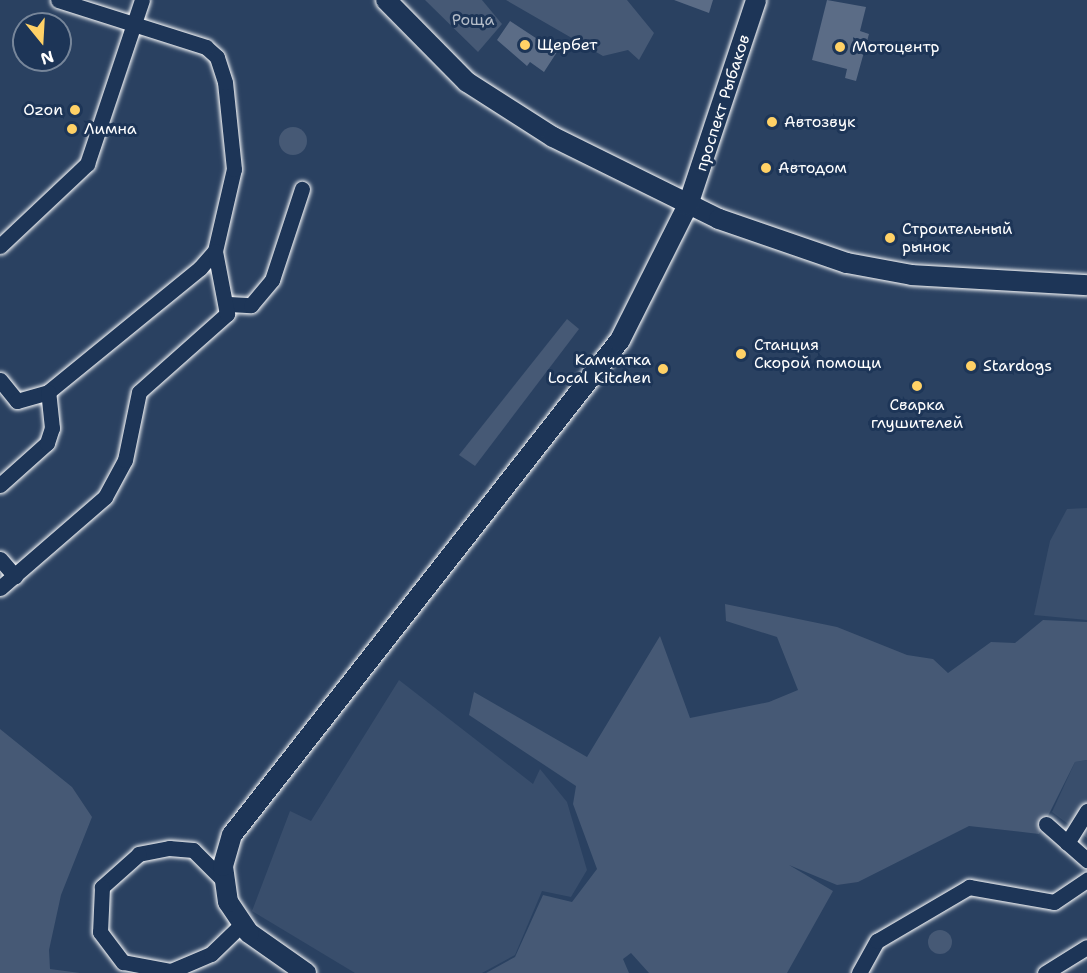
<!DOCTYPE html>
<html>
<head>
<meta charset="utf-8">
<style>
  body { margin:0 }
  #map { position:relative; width:1087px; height:973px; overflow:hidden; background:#2a4161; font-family:"Shantell Sans",sans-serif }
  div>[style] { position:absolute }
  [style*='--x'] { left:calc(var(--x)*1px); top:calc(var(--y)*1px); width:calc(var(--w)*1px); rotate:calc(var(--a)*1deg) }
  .built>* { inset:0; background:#394e6c }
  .green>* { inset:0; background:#465975 }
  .round { border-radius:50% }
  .building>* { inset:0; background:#5b6c86 }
  .roads { filter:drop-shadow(0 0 2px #fff) drop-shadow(0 0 2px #fff) }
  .minor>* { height:15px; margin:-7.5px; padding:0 7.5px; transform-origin:7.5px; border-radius:7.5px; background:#1d3557 }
  .major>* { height:20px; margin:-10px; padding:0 10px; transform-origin:10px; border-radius:10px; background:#1d3557 }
  .dots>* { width:16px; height:16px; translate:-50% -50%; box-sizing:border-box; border:3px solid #1d3557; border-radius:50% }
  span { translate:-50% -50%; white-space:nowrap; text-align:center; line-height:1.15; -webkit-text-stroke:6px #1d3557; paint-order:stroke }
  .park-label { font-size:16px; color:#b5bdc8 }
  .poi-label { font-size:16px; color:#fff }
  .left { translate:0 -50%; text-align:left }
  .right { translate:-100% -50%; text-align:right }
  .street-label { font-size:16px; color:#fff }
  .north { position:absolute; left:12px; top:12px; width:60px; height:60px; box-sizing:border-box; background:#1d3557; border:2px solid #77869a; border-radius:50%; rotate:162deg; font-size:16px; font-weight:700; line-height:24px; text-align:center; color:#fff }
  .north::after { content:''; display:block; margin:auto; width:21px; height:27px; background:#ffd166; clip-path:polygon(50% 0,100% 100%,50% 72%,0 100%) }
</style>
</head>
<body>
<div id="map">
  <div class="built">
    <i style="clip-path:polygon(1087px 508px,1087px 620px,1034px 615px,1050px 541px,1067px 509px)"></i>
    <i style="clip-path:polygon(399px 680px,533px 784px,540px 769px,567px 802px,587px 870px,571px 897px,542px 891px,515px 955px,482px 973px,355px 973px,252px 911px,290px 811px,311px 821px)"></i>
    <i style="clip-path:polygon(1087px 760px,1087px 838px,1052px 812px,1075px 762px)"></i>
  </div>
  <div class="green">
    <i style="clip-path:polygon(425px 0,482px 0,502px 24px,478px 52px)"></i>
    <i style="clip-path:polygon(506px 0,627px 0,654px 33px,639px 60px,628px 50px,603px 56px)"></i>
    <i class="round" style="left:279px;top:127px;width:28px;height:28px"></i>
    <i style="clip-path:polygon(567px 319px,579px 329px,475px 466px,459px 455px)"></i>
    <i style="clip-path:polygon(725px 604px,837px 627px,907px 655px,933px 659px,948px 673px,991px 642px,1015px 643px,1043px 620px,1087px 622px,1087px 760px,1075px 762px,1039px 834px,969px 826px,858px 882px,837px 885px,789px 865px,833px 891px,787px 973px,649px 973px,631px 953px,623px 959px,629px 973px,486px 973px,515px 957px,543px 895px,572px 902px,597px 869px,573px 804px,576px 786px,469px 715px,474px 692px,587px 757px,660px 636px,690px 718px,769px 702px,798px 690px,777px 637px,726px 621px)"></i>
    <i style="clip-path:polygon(0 729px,72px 787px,92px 817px,61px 895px,49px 950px,50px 969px,80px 973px,0 973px)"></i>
    <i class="round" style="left:928px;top:930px;width:24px;height:24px"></i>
  </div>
  <div class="building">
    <i style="clip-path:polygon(674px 0,713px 0,709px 13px)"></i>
    <i style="clip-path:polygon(827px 0,866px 7px,860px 31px,869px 34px,856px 81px,845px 78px,847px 69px,812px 60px)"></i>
    <i style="clip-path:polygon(510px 21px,557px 52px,544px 72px,530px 62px,527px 66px,497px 40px)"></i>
  </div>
  <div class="roads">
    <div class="minor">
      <i style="--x:0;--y:246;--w:120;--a:-43.3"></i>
      <i style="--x:87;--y:164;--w:173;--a:-71.5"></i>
      <i style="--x:229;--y:304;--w:22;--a:3"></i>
      <i style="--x:251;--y:305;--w:33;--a:-50"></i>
      <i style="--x:272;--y:280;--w:96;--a:-71.8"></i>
      <i style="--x:0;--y:380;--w:27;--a:51"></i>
      <i style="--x:17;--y:401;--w:32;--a:-16"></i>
      <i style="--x:48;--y:392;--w:196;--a:-39.2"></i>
      <i style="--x:200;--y:268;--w:23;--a:-49"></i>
      <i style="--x:215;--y:251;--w:84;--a:-77"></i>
      <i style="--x:234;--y:169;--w:87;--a:-95.9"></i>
      <i style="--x:225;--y:82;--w:26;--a:-108"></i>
      <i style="--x:217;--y:57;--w:15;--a:-138"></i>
      <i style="--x:206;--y:47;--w:155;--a:-162.4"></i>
      <i style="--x:0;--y:485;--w:63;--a:-41.8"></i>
      <i style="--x:47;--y:443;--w:16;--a:-72"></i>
      <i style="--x:52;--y:428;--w:36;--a:-96"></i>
      <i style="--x:0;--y:559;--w:23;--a:49"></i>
      <i style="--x:0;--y:588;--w:139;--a:-40.9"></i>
      <i style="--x:105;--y:497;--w:42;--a:-61.6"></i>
      <i style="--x:125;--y:460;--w:69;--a:-78.4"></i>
      <i style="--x:139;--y:392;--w:118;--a:-41.6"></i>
      <i style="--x:227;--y:314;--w:64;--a:-100.8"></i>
      <i style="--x:1046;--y:824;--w:55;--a:41.3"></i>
      <i style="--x:1067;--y:843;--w:38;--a:-58"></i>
      <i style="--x:222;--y:879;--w:41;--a:-135"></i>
      <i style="--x:193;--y:850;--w:24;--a:-175"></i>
      <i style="--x:169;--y:848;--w:31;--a:169"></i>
      <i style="--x:139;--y:854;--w:50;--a:138.3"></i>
      <i style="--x:102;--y:887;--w:45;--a:92.5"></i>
      <i style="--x:100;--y:932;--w:38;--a:53"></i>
      <i style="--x:123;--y:962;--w:49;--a:10.6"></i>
      <i style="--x:171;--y:971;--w:43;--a:-23"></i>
      <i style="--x:211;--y:954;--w:43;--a:-44.1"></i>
      <i style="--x:859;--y:973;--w:37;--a:-61"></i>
      <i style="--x:877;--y:941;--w:107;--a:-30.4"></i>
      <i style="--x:969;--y:887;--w:86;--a:10"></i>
      <i style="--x:1054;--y:902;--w:40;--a:-34"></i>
      <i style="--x:1045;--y:973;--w:49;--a:-31.8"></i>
    </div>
    <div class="major">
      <i style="--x:386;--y:0;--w:115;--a:45.4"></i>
      <i style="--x:467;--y:82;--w:102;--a:32.6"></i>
      <i style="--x:553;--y:137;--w:185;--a:26.3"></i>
      <i style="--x:719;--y:219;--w:135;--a:19"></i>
      <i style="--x:847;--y:263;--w:66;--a:10.5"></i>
      <i style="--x:912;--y:275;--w:175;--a:3.3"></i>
      <i style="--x:306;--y:973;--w:70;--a:-144.9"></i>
      <i style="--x:249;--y:933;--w:37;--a:-124"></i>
      <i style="--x:228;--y:902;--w:36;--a:-98"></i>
      <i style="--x:223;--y:866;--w:32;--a:-74"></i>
      <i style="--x:232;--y:835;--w:629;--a:-51.91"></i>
      <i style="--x:620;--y:340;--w:151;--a:-63.3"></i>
      <i style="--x:688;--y:205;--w:216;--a:-71.6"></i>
    </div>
  </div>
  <div class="dots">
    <i style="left:525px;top:45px;background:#ffd166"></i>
    <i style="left:840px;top:47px;background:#ffd166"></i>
    <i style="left:75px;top:110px;background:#ffd166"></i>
    <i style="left:772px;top:122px;background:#ffd166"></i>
    <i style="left:72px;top:129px;background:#ffd166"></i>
    <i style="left:766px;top:168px;background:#ffd166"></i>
    <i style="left:890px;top:238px;background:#ffd166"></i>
    <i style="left:741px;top:354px;background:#ffd166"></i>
    <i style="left:971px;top:366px;background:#ffd166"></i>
    <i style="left:663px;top:369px;background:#ffd166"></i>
    <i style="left:917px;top:386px;background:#ffd166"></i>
  </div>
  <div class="park-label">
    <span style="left:473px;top:20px">Роща</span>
  </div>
  <div class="poi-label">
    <span class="left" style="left:537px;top:45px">Щербет</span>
    <span class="left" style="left:852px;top:47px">Мотоцентр</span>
    <span class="right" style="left:63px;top:110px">Ozon</span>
    <span class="left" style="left:784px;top:122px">Автозвук</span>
    <span class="left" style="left:84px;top:129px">Лимна</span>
    <span class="left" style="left:778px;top:168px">Автодом</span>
    <span class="left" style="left:902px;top:238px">Строительный<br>рынок</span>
    <span class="left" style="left:754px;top:354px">Станция<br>Скорой помощи</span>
    <span class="right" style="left:651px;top:369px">Камчатка<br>Local Kitchen</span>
    <span class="left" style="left:983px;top:366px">Stardogs</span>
    <span style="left:917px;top:414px">Сварка<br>глушителей</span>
  </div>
  <div class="street-label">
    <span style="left:723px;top:103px;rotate:-72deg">проспект Рыбаков</span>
  </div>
  <div class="north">N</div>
</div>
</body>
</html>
